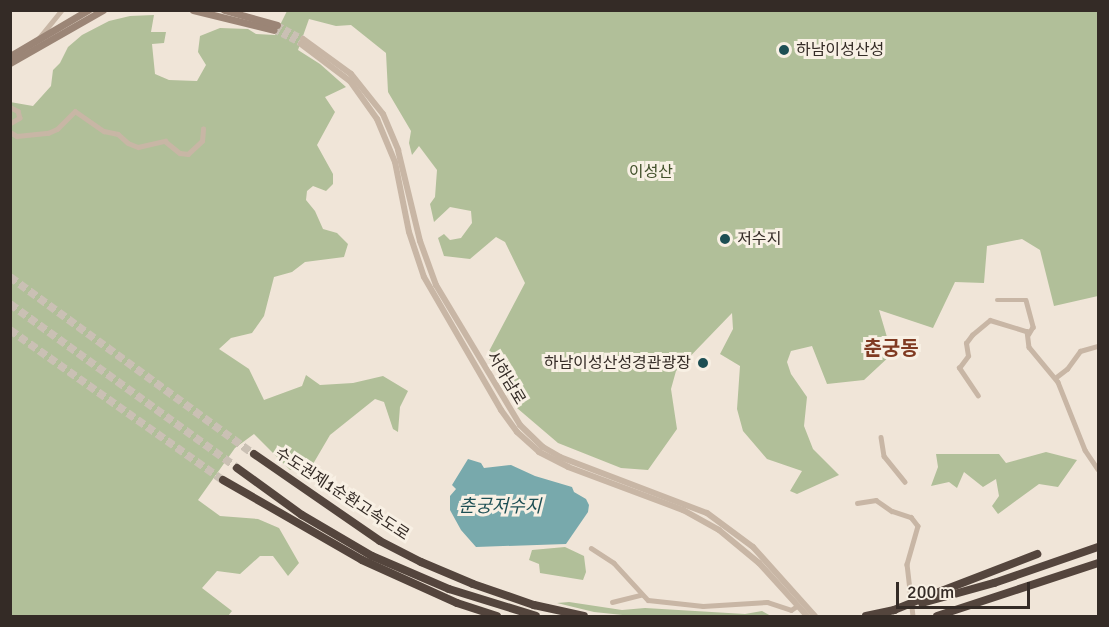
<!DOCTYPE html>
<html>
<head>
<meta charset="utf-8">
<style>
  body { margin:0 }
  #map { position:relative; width:1109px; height:627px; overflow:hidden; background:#f0e5d8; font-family:Signika,"Noto Sans KR",sans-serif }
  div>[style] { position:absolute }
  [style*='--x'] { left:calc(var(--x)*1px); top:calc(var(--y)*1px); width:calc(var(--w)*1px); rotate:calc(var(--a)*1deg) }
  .green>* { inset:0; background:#b1bf99 }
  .water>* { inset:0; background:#78a9ac }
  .tertiary-tunnel>* { height:6px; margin-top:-3px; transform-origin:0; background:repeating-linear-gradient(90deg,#cac0b4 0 6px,transparent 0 9px) }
  .motorway-tunnel>* { height:8px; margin-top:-4px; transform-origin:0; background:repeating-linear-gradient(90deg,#cac0b4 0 8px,transparent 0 12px) }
  .minor>* { height:4.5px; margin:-2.25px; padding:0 2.25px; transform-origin:2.25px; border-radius:2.25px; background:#c8b6a5 }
  .tertiary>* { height:6px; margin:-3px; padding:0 3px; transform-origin:3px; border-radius:3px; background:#c8b6a5 }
  .secondary>* { height:7px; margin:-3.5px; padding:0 3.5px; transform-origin:3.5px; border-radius:3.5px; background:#9b8576 }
  .motorway>* { height:8px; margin:-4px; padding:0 4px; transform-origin:4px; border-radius:4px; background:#54453d }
  .motorway-bridge>* { height:8px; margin:-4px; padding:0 4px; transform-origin:4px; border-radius:4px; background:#54453d }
  .dots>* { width:16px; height:16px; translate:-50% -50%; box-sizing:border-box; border:3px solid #f8f0e4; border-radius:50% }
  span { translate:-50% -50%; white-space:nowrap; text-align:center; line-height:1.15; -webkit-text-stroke:6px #f8f0e4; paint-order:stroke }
  .poi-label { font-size:16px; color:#342b26 }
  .left { translate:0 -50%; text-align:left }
  .right { translate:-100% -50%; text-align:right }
  .park-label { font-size:16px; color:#42512b }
  .street-label { font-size:16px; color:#342b26 }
  .water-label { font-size:18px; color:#1d4f54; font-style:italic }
  .quarter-label { font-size:20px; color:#803a21; font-weight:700 }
  .frame { position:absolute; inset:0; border:12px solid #342b26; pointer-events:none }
  .scale { position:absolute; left:896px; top:582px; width:134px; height:27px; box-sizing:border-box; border:3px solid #342b26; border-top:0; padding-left:8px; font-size:18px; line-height:21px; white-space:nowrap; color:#342b26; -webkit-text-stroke:4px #f8f0e4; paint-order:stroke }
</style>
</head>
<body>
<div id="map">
  <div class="green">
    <i style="clip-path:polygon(287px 11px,1098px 11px,1098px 296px,1054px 306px,1040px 250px,1022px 239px,987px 246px,984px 283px,955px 282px,933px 328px,879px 310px,892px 354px,864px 380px,827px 384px,812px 346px,791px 351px,787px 362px,791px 374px,807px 397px,804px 426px,813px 449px,839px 475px,797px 494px,790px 491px,802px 471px,767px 459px,743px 431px,737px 409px,740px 366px,720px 354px,733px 329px,732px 313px,676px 371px,671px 389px,677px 429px,648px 470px,621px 468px,558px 443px,517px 408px,487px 355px,525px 283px,505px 242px,496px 237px,470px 259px,444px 256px,438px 238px,444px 234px,450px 240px,461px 238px,472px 223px,471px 211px,450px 207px,434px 222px,430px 204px,435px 197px,437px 170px,419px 146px,412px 155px,409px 143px,411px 131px,388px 92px,386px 53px,351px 25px,336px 26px,309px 19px,298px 50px,320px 64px,346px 87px,325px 97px,335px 112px,317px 145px,333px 174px,333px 184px,326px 191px,313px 186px,307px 191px,306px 200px,315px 211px,323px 229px,337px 233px,348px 244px,344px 257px,305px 262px,292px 272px,274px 277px,264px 316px,252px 333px,231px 338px,219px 349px,249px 369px,264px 400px,302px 386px,306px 375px,320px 385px,353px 383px,383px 376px,408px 391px,400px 407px,398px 432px,393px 429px,384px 402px,375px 399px,330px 435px,313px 464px,290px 470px,254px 434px,235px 448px,198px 500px,220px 516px,258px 519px,279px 528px,299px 563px,288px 576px,273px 556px,260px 556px,240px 574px,217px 571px,202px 588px,232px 611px,228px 616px,11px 616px,10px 102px,33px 106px,51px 86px,53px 70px,60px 63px,68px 47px,82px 35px,109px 21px,130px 16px,154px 15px,151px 32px,166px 32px,164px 43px,152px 44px,155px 74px,169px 80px,197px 81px,206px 65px,198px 52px,200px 36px,220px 28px,248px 29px,256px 34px,275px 35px)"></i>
    <i style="clip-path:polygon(1046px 452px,1077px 460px,1058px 487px,1039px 484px,998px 514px,992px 506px,999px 496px,996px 479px,983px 487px,964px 472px,957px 488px,949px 482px,931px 486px,938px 467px,936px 454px,999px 454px,1006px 463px)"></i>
    <i style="clip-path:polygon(565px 547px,584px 556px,586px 572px,583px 580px,540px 573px,539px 564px,529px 560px,532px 550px)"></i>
    <i style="clip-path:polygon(569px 602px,622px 610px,645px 608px,745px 614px,762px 611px,771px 616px,632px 616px,594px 612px,557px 603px)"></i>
  </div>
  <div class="water">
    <i style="clip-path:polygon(468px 459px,481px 463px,484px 468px,511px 465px,535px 476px,572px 487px,574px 492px,586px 499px,589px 505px,588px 512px,566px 544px,476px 547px,461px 530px,450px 510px,450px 496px,456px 489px,452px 485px)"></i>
  </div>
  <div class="tertiary-tunnel">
    <i style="--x:277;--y:25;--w:30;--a:28"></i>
    <i style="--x:274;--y:30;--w:30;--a:27"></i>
  </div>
  <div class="motorway-tunnel">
    <i style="--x:10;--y:277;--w:301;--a:36"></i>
    <i style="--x:10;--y:304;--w:280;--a:35.8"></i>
    <i style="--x:10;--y:330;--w:261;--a:35.2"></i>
  </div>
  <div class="minor">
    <i style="--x:39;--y:38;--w:36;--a:-51"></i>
    <i style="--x:10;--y:107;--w:9;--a:27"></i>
    <i style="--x:18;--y:111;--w:7;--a:74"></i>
    <i style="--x:20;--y:118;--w:12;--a:149"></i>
    <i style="--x:10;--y:132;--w:8;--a:30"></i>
    <i style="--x:17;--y:136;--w:31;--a:-6"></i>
    <i style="--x:48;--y:133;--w:10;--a:-24"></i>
    <i style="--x:57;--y:129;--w:25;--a:-45"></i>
    <i style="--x:75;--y:111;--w:35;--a:35"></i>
    <i style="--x:104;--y:131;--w:14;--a:12"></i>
    <i style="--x:118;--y:134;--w:13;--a:42"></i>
    <i style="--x:128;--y:143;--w:11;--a:22"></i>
    <i style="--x:138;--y:147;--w:28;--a:-13"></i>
    <i style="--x:165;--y:141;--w:19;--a:39"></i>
    <i style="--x:180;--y:153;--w:8;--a:7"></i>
    <i style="--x:188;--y:154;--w:19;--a:-43"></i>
    <i style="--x:202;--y:141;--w:12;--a:-85"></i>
    <i style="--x:997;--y:300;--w:29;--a:0"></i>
    <i style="--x:1026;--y:300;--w:28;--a:75"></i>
    <i style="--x:1033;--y:327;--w:8;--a:120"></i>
    <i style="--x:1055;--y:378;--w:15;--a:-37"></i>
    <i style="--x:1067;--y:369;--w:22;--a:-54"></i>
    <i style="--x:1080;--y:351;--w:19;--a:-16"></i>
    <i style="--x:978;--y:396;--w:34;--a:-124"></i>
    <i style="--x:959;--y:368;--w:15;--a:-53"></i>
    <i style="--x:968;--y:356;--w:13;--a:-99"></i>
    <i style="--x:966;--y:343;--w:10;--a:-53"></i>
    <i style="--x:972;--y:335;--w:23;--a:-40"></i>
    <i style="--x:990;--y:320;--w:39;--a:17"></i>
    <i style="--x:1027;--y:331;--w:16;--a:83"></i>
    <i style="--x:1029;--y:347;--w:45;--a:50.4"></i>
    <i style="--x:1058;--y:382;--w:73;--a:68.3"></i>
    <i style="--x:1085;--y:450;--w:23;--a:56"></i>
    <i style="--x:881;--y:437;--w:19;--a:81"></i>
    <i style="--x:884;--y:456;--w:33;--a:51"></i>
    <i style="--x:857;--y:503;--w:19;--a:-9"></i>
    <i style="--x:876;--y:500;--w:19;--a:35"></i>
    <i style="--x:892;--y:511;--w:20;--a:18"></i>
    <i style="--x:911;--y:517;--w:11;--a:52"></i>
    <i style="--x:918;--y:526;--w:40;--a:106"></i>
    <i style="--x:907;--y:564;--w:52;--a:83.4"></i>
    <i style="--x:591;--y:548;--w:27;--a:33"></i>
    <i style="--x:614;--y:563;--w:50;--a:47.4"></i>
    <i style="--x:648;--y:600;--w:55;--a:6.2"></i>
    <i style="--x:703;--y:606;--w:64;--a:-3.6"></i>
    <i style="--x:767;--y:602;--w:25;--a:18"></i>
    <i style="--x:791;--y:610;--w:7;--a:-34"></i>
    <i style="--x:612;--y:602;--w:30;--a:-14"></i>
  </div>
  <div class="tertiary">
    <i style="--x:303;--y:39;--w:59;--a:36.1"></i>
    <i style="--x:351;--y:74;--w:51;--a:51.3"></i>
    <i style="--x:383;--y:114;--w:39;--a:67"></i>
    <i style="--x:398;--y:150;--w:94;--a:76.4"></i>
    <i style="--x:420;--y:241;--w:47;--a:70"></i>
    <i style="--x:436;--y:285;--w:163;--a:59"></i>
    <i style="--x:520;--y:425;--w:32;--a:44"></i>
    <i style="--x:543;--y:447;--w:20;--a:30"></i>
    <i style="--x:560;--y:457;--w:157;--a:20.9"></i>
    <i style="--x:707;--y:513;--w:57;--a:36.5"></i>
    <i style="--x:753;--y:547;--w:93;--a:48.1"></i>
    <i style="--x:301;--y:44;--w:61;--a:37.1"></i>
    <i style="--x:350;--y:81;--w:47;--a:54.6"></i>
    <i style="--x:377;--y:119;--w:47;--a:67.3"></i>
    <i style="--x:395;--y:162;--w:71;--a:78.7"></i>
    <i style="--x:409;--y:232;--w:47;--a:71.6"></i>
    <i style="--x:424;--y:277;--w:154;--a:59.9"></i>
    <i style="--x:501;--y:410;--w:27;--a:54"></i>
    <i style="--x:517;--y:432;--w:30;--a:42"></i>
    <i style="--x:539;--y:452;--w:33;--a:27"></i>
    <i style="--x:568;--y:467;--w:123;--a:20.5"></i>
    <i style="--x:683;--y:510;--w:41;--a:29.1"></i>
    <i style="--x:719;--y:530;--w:52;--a:39.5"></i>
    <i style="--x:759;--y:563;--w:72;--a:47.8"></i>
  </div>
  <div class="secondary">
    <i style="--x:193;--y:10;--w:83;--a:13.9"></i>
    <i style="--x:224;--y:10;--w:55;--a:15.8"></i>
    <i style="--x:10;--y:56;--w:91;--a:-30.5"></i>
    <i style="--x:10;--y:63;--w:107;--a:-29.7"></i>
  </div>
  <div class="motorway">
    <i style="--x:254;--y:454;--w:153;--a:34.6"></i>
    <i style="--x:380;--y:541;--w:46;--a:27.1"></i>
    <i style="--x:421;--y:562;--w:56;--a:22.9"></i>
    <i style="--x:473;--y:584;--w:65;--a:19"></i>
    <i style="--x:534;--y:605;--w:51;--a:12.4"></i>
    <i style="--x:237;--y:468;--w:80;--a:35.9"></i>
    <i style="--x:302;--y:515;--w:81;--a:30.4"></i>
    <i style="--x:372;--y:556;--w:84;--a:23.2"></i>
    <i style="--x:449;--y:589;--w:91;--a:17.2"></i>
    <i style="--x:223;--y:480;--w:160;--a:29.9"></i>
    <i style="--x:362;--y:560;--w:104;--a:24.4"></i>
    <i style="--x:457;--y:603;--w:42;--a:18"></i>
    <i style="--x:931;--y:595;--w:114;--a:-21.1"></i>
    <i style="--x:922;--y:603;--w:75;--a:-15.5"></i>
    <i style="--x:994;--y:583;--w:110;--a:-19.1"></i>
    <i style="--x:866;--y:616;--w:29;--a:-12"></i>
    <i style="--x:937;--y:616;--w:169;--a:-18.2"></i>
  </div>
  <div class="motorway-bridge">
    <i style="--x:894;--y:610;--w:29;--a:-22"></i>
  </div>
  <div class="dots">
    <i style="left:784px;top:50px;background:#1d4f54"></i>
    <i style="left:725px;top:239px;background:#1d4f54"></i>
    <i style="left:703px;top:363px;background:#1d4f54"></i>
  </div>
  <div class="poi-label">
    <span class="left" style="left:796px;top:50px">하남이성산성</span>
    <span class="left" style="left:737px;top:239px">저수지</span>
    <span class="right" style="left:691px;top:363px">하남이성산성경관광장</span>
  </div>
  <div class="park-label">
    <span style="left:651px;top:172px">이성산</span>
  </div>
  <div class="street-label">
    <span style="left:506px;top:378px;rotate:59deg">서하남로</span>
    <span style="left:342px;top:494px;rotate:33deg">수도권제1순환고속도로</span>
  </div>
  <div class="water-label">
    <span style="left:500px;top:506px">춘궁저수지</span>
  </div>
  <div class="quarter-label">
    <span style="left:891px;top:348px">춘궁동</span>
  </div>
  <div class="frame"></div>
  <div class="scale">200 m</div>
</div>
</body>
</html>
